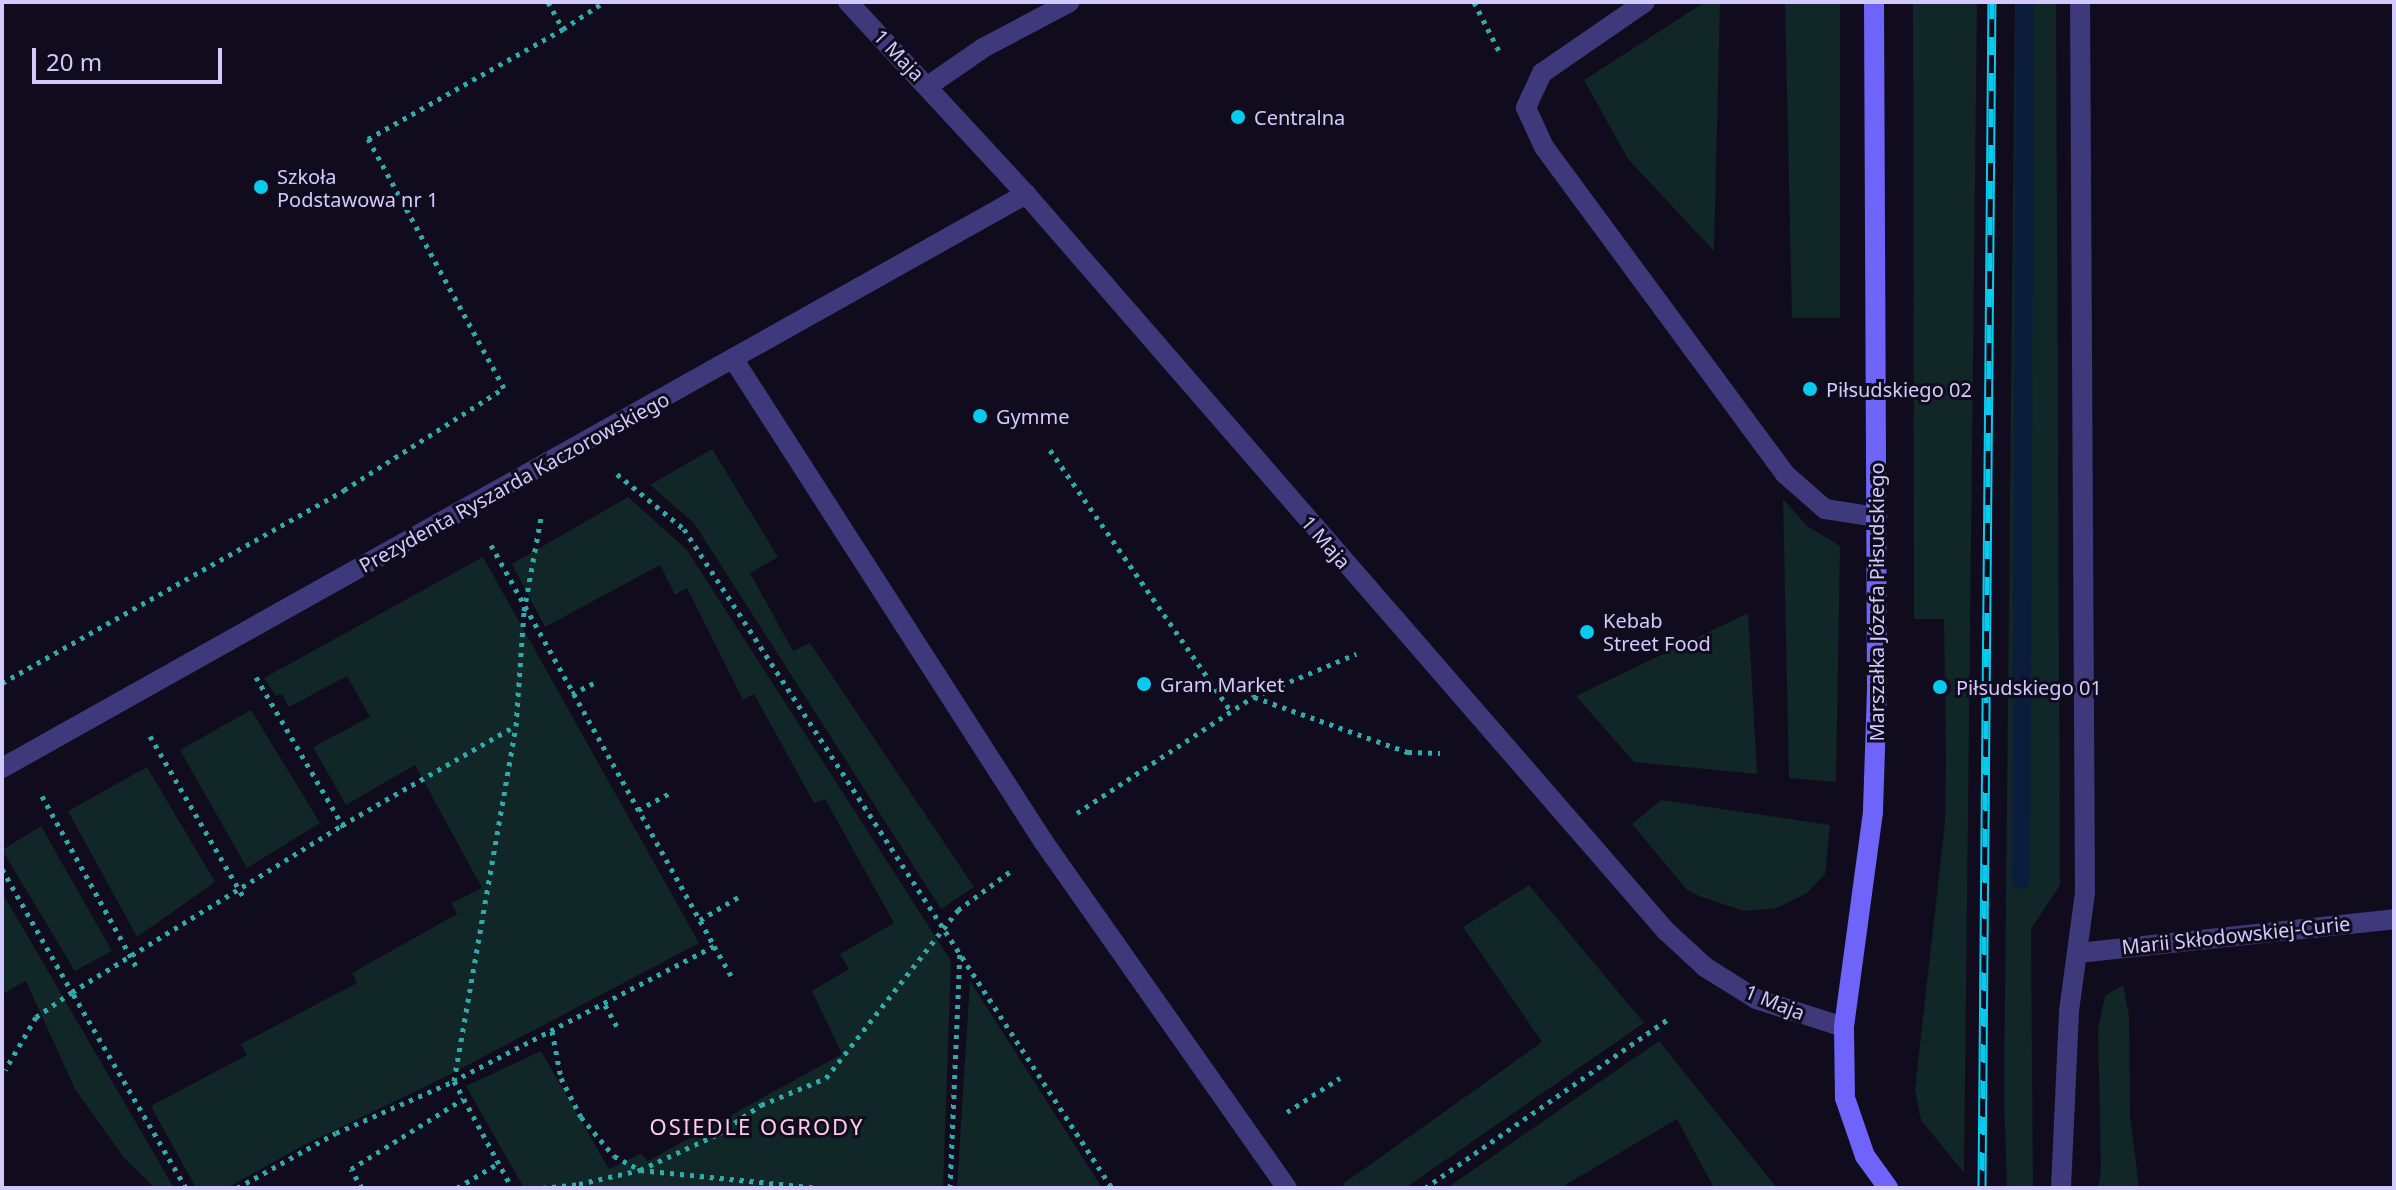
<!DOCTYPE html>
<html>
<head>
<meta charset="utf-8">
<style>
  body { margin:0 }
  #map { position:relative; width:2396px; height:1190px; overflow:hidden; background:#100c1d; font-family:"Noto Sans",sans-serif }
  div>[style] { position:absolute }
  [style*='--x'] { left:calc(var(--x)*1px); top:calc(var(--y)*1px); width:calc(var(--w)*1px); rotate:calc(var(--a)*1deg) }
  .green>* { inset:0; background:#102627 }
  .stream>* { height:18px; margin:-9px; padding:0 9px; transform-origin:9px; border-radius:9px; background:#0c1c3c }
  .path>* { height:5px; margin-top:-2.5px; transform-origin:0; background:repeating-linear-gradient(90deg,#31aba9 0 4px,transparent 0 10px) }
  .service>* { height:20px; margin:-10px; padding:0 10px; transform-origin:10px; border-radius:10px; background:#3e397b }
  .minor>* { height:20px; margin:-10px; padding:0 10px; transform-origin:10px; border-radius:10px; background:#3e397b }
  .secondary>* { height:20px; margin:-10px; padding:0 10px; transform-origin:10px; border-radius:10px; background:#6f64fa }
  .rail>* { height:9px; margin-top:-4.5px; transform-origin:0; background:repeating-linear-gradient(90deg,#100c1d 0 18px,#07caec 0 36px); box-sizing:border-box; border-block:2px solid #07caec }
  .dots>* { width:22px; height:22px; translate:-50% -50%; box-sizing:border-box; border:4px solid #100c1d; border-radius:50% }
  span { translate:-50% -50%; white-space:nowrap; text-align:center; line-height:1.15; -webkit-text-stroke:6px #100c1d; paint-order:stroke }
  .street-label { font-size:20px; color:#d2cafd }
  .poi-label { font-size:20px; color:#d2cafd }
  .left { translate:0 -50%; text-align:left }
  .neighbourhood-label { font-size:22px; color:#fdcce9; letter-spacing:2px }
  .frame { position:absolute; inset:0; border:4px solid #d2cafd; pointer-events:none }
  .scale { position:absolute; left:32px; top:48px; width:190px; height:36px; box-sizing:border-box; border:4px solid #d2cafd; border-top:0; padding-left:10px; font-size:24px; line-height:28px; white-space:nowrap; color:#d2cafd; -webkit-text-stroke:6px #100c1d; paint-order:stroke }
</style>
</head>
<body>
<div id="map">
  <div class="green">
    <i style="clip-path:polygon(1705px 2px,1720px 2px,1714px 251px,1628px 159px,1584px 80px)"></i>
    <i style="clip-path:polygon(1785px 2px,1840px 2px,1840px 318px,1792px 318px)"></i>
    <i style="clip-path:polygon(1913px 2px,1977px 2px,1964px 1173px,1921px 1120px,1915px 1090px,1945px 822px,1946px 763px,1944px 619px,1914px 619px)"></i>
    <i style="clip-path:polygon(2015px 2px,2056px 2px,2060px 885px,2031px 929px,2033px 1188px,2007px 1188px,2004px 1097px)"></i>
    <i style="clip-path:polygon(712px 449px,778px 557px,750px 573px,793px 651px,810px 643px,974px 887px,941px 909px,694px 523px,650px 485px)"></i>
    <i style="clip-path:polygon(628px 497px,687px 550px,951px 961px,943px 1188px,524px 1188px,466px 1086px,541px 1051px,609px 1169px,641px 1154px,648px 1161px,842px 1054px,812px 991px,849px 969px,840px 954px,894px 923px,825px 799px,814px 803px,754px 694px,743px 700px,687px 588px,675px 595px,660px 565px,545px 627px,512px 564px)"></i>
    <i style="clip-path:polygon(1783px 499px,1807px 526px,1840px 546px,1836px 782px,1789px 778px)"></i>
    <i style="clip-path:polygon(483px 557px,699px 943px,445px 1077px,302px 1146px,227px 1188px,196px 1188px,151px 1106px,247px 1055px,241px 1044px,357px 983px,352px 973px,457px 914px,452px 903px,482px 888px,415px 765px,346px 805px,313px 747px,370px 717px,347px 676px,289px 707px,282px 694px,276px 696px,264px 678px)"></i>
    <i style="clip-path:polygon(1748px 613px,1757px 774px,1634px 762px,1576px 696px)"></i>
    <i style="clip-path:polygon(251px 710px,320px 823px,247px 868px,180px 750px)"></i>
    <i style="clip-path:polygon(147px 767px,215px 882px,137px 937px,68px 811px)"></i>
    <i style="clip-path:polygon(1661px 800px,1830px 825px,1825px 874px,1807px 893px,1777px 908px,1744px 911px,1699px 896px,1687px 890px,1632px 824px)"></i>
    <i style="clip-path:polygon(41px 826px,112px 951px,75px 971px,2px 850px)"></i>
    <i style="clip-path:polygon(1529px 885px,1644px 1023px,1405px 1188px,1346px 1188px,1343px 1184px,1542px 1042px,1463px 927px)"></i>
    <i style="clip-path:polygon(2px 892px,174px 1188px,155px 1188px,125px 1159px,75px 1089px,26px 981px,2px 994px)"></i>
    <i style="clip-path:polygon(970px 981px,1102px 1188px,957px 1188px)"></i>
    <i style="clip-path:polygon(2123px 985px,2129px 1016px,2130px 1115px,2139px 1188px,2098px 1188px,2101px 1170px,2098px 1029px,2105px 996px)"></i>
    <i style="clip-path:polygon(1659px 1041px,1777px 1188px,1714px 1188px,1677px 1119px,1560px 1188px,1447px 1188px)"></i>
  </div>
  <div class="stream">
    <i style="--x:2021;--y:880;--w:878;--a:-89.74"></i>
  </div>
  <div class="path">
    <i style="--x:548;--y:2;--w:31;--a:61"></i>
    <i style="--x:563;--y:29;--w:49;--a:-33.4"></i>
    <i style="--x:1474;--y:2;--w:59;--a:63"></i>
    <i style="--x:1050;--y:450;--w:318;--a:55.3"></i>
    <i style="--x:617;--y:474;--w:87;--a:39.4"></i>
    <i style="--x:684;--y:529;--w:786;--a:57"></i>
    <i style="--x:491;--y:545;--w:459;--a:60.9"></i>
    <i style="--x:714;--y:946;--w:293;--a:152.6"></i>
    <i style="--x:454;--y:1081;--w:122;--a:61.5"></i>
    <i style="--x:256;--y:677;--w:178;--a:59.7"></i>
    <i style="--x:2;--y:683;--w:393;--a:-29.4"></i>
    <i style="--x:344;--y:490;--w:190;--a:-32.5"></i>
    <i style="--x:504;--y:388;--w:284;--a:-118.6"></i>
    <i style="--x:368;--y:139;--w:224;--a:-29.4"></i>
    <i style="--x:572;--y:694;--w:25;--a:-27"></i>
    <i style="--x:1254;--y:697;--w:164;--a:19.7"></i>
    <i style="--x:1408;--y:752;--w:32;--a:2"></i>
    <i style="--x:150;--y:736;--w:187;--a:59.9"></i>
    <i style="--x:42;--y:796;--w:199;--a:61.1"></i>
    <i style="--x:638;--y:810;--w:36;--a:-28"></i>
    <i style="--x:1077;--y:813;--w:211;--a:-33.4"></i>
    <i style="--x:1253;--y:697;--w:112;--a:-22.7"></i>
    <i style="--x:2;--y:869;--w:142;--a:60.4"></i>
    <i style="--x:72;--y:992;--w:44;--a:145.2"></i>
    <i style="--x:36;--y:1017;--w:61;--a:120.3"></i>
    <i style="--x:700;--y:920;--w:47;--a:-31"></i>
    <i style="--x:714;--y:946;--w:38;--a:60"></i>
    <i style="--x:605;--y:1005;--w:25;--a:61"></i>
    <i style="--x:552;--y:1031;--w:48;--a:79.2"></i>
    <i style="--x:561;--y:1078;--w:44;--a:62.9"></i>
    <i style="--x:581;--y:1117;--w:51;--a:49.8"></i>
    <i style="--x:614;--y:1156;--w:30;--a:28"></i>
    <i style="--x:640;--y:1170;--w:180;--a:5.7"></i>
    <i style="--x:1287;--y:1112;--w:63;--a:-32.7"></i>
    <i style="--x:186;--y:1188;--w:227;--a:-120.2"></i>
    <i style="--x:72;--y:992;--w:317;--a:-31.7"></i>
    <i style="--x:342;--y:825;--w:199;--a:-29.8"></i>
    <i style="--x:237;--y:1188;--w:113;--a:-29.1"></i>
    <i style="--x:336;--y:1133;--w:129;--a:-23.8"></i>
    <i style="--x:454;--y:1081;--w:360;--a:-80.1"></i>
    <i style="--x:516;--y:726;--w:115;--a:-86"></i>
    <i style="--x:524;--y:611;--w:96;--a:-79.7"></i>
    <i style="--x:362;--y:1188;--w:22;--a:-120"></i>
    <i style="--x:351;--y:1169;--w:132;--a:-32"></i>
    <i style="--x:457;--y:1188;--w:49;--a:-30.8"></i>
    <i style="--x:542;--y:1188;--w:37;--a:-6"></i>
    <i style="--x:579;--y:1184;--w:63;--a:-12.9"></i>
    <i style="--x:640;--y:1170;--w:86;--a:-24.8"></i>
    <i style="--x:718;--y:1134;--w:52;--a:-34"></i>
    <i style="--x:761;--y:1105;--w:70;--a:-22.6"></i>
    <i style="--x:826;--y:1078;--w:214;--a:-51.8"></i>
    <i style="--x:958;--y:910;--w:67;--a:-36.5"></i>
    <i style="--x:950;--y:1188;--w:234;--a:-87.6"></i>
    <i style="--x:1425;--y:1188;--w:295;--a:-34.8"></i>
  </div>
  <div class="service">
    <i style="--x:1645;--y:2;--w:125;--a:145.4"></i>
    <i style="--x:1542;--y:73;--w:38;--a:115"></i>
    <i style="--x:1526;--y:108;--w:43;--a:65.2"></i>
    <i style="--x:1544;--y:147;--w:406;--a:53.6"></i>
    <i style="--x:1785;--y:474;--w:53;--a:41.2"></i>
    <i style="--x:1825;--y:509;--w:53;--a:8.7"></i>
    <i style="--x:928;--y:86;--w:67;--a:-34.6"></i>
    <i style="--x:983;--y:48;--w:98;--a:-27.9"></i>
  </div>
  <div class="minor">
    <i style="--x:848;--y:2;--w:262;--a:47.2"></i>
    <i style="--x:1026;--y:194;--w:976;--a:49.03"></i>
    <i style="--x:1666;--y:931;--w:53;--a:42.7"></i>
    <i style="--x:1705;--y:967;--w:60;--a:32.1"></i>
    <i style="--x:1756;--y:999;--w:92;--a:17.7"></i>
    <i style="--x:734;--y:360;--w:572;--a:57.28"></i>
    <i style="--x:1043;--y:841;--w:424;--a:54.9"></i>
    <i style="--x:2;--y:768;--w:1174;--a:-29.27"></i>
    <i style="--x:2078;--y:953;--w:318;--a:-6.1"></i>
    <i style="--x:2061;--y:1188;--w:177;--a:-87.4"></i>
    <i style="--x:2069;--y:1011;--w:120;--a:-82.3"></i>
    <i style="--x:2085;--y:892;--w:890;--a:-90.32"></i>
  </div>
  <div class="secondary">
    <i style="--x:1874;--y:2;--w:687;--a:89.75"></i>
    <i style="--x:1877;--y:689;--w:123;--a:91.9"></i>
    <i style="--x:1873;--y:812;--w:217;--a:97.7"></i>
    <i style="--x:1844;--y:1027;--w:71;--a:89.2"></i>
    <i style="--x:1845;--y:1098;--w:61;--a:71"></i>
    <i style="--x:1865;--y:1156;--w:39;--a:54"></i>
  </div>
  <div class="rail">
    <i style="--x:1982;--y:1188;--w:1186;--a:-89.52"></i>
  </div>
  <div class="dots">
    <i style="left:1238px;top:117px;background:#07caec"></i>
    <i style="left:261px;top:187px;background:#07caec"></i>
    <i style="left:1810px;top:389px;background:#07caec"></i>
    <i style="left:980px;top:416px;background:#07caec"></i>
    <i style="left:1587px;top:632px;background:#07caec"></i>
    <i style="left:1144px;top:684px;background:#07caec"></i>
    <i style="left:1940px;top:687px;background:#07caec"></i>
  </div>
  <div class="street-label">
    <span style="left:899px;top:55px;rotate:46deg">1 Maja</span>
    <span style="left:514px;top:482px;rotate:-29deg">Prezydenta Ryszarda Kaczorowskiego</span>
    <span style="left:1326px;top:542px;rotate:49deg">1 Maja</span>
    <span style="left:1876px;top:602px;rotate:-90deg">Marszałka Józefa Piłsudskiego</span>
    <span style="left:2236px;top:935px;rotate:-6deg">Marii Skłodowskiej-Curie</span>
    <span style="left:1775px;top:1002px;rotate:22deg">1 Maja</span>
  </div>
  <div class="poi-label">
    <span class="left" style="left:1254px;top:117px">Centralna</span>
    <span class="left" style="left:277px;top:188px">Szkoła<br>Podstawowa nr 1</span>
    <span class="left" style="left:1826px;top:389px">Piłsudskiego 02</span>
    <span class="left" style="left:996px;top:416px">Gymme</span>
    <span class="left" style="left:1603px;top:632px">Kebab<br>Street Food</span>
    <span class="left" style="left:1160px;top:684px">Gram Market</span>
    <span class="left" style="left:1956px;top:687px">Piłsudskiego 01</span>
  </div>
  <div class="neighbourhood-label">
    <span style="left:757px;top:1127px">OSIEDLE OGRODY</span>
  </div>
  <div class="frame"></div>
  <div class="scale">20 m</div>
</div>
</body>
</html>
